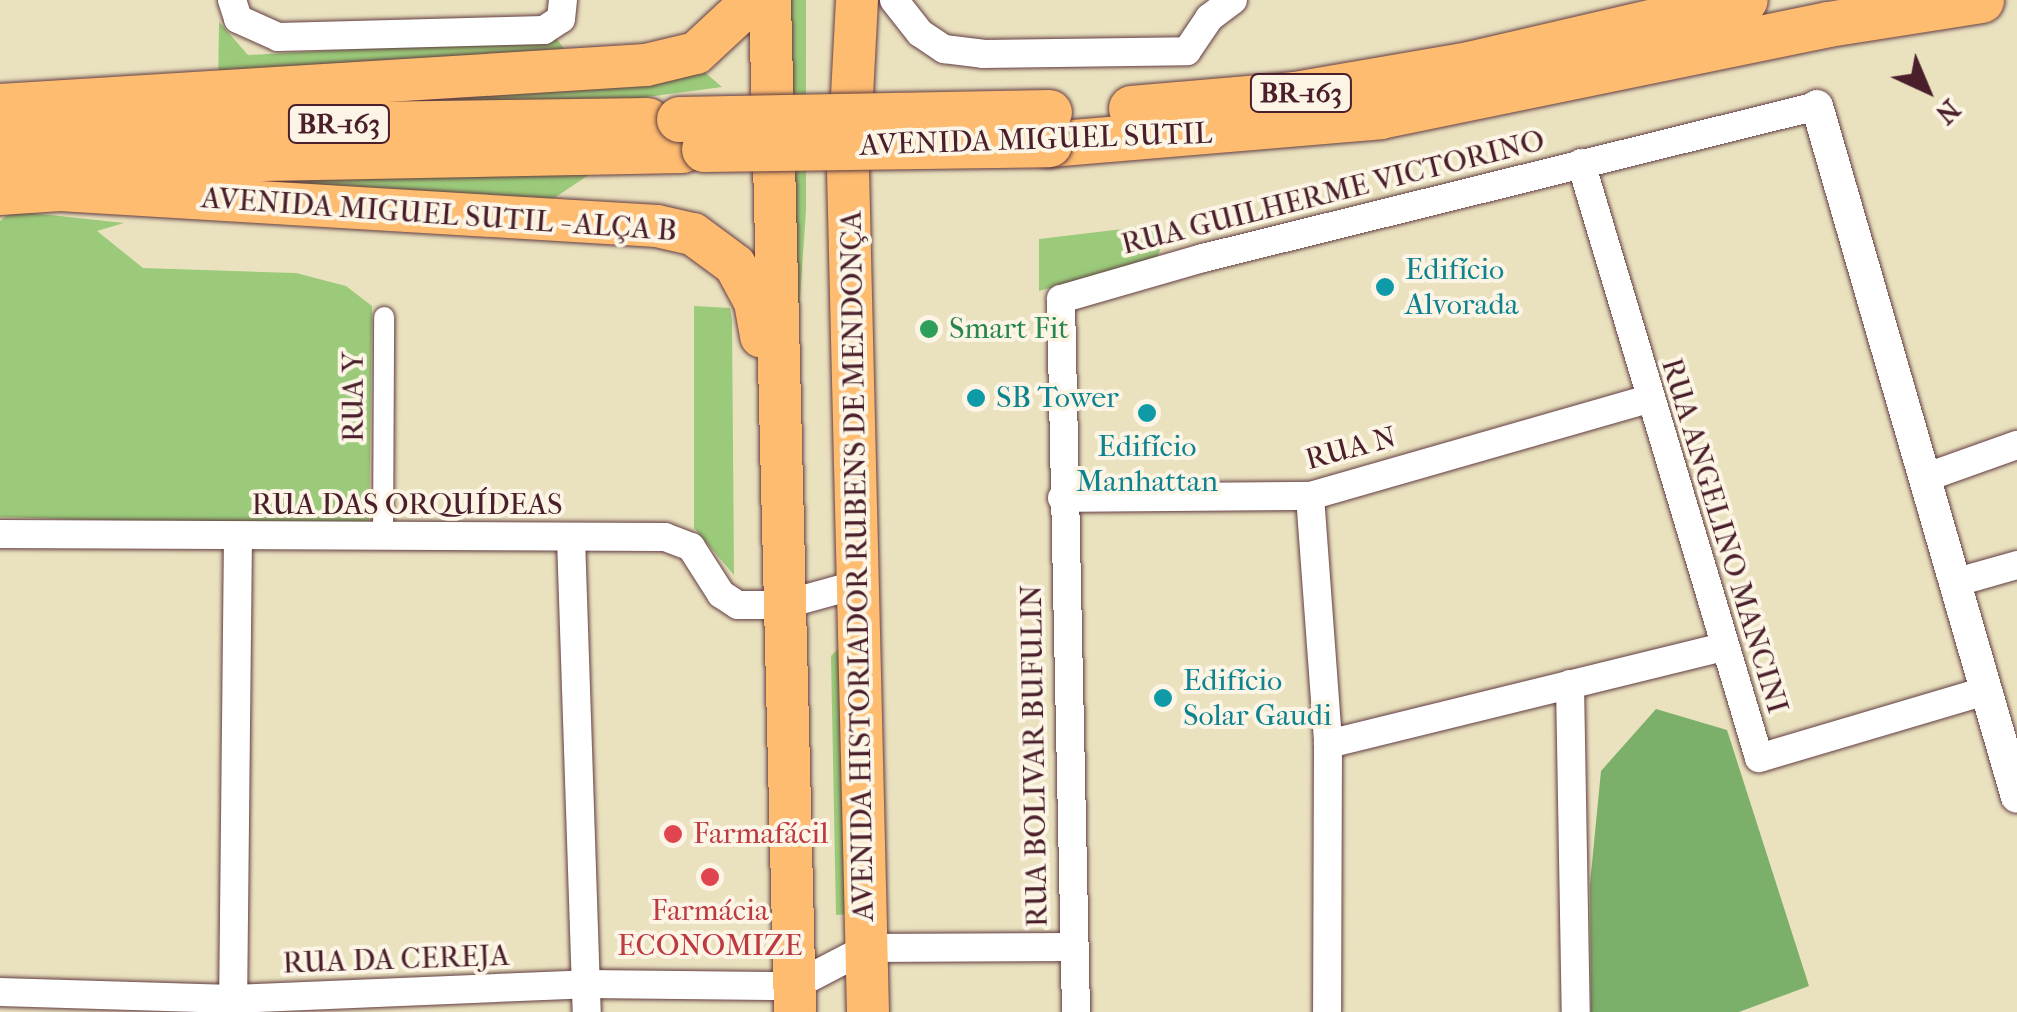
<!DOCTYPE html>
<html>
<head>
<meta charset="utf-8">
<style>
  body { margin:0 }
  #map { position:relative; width:2017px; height:1012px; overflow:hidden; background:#eae2bf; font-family:"IM FELL French Canon",serif }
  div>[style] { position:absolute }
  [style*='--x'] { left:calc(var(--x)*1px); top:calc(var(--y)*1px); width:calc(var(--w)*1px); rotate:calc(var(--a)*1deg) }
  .green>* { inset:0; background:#9bcb7a }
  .forest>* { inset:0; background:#7caf6a }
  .roads { filter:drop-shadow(0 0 2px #623c41) drop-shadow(0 0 2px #623c41) }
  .pedestrian>* { height:20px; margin:-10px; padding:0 10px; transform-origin:10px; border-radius:10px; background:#fff }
  .minor>* { height:28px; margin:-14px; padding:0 14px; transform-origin:14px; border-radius:14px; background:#fff }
  .tertiary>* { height:32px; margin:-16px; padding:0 16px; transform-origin:16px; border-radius:16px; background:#fff }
  .primary>* { height:42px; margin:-21px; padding:0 21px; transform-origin:21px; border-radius:21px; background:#fdbc70 }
  .trunk>* { height:45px; margin:-22.5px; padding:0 22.5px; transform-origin:22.5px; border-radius:22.5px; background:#fdbc70 }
  .bridges { filter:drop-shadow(0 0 2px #623c41) drop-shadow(0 0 2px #623c41) }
  .trunk-bridge>* { height:45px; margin:-22.5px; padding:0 22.5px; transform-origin:22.5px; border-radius:22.5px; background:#fdbc70 }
  .dots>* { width:28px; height:28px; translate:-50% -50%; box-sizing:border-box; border:5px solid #fcf5e5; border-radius:50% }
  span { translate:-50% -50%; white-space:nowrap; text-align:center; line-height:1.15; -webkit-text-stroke:8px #fcf5e5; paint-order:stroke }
  .shield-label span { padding:2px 8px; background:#fcf5e5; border:2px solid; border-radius:8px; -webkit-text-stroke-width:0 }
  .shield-label { font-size:28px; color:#4a1f2b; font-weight:700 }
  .street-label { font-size:30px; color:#4a1f2b }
  .culture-label { font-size:30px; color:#0d838f }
  .left { translate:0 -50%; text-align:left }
  .leisure-label { font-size:30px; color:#27864d }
  .health-label { font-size:30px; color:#be3a42 }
  .north { position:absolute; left:1877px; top:40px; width:100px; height:100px; -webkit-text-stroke:8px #fcf5e5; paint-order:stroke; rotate:136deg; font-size:28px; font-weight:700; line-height:40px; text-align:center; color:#4a1f2b }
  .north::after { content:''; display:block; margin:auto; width:35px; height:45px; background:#4a1f2b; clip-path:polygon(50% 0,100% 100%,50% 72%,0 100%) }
</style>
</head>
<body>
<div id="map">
  <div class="green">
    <i style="clip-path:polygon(787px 0,806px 0,806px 211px,797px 341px)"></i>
    <i style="clip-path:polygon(219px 22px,248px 55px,556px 38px,574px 62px,218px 89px)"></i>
    <i style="clip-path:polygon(700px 68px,722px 87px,616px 101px,277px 100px)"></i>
    <i style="clip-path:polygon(183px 172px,593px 172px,547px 203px,214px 185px)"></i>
    <i style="clip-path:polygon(13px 211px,124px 223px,97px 231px,143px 268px,296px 273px,346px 286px,372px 306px,369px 529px,0 517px,0 221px)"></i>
    <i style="clip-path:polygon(1148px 226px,1163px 244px,1156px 259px,1039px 291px,1039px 239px)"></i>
    <i style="clip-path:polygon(694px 306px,730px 308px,732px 320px,734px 575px,694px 528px)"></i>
    <i style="clip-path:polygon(841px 646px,847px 914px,836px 915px,831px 656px)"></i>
  </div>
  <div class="forest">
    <i style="clip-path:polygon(1656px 709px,1727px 730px,1809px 986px,1739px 1012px,1591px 1012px,1590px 884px,1601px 771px)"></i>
  </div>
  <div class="roads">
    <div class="pedestrian">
      <i style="--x:383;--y:538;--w:221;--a:-89.7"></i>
    </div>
    <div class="minor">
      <i style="--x:232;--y:0;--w:20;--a:72"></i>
      <i style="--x:238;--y:19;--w:44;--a:24.2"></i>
      <i style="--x:278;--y:37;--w:266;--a:-1.5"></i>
      <i style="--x:544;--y:30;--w:20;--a:-33"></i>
      <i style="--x:561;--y:19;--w:19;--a:-84"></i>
      <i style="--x:894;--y:0;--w:42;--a:51.8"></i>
      <i style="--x:920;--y:33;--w:29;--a:34"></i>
      <i style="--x:944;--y:49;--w:39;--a:7"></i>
      <i style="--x:983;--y:54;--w:204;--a:-0.8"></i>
      <i style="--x:1187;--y:51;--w:40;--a:-56"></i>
      <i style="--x:1209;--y:18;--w:30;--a:-37"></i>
      <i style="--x:1581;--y:163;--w:621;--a:73.34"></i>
      <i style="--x:1759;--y:758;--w:236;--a:-16.5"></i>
      <i style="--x:1927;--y:477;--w:96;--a:-19.6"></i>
      <i style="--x:1310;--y:496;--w:249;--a:85.8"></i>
      <i style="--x:1328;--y:744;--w:268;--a:90.2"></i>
      <i style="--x:1062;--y:498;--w:248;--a:-0.5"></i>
      <i style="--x:1310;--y:496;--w:352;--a:-16"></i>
      <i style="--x:0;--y:534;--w:665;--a:0.26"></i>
      <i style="--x:665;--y:537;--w:28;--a:21"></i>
      <i style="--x:691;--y:547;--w:56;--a:57.4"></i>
      <i style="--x:721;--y:594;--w:20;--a:33"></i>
      <i style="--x:738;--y:605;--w:45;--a:0"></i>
      <i style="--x:783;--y:605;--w:75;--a:-15.5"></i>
      <i style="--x:571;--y:538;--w:474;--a:88.1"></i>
      <i style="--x:1957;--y:582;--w:62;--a:-15.8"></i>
      <i style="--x:1570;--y:684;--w:328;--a:89"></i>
      <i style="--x:1328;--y:744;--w:406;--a:-13.8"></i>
      <i style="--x:0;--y:992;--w:233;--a:1.7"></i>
      <i style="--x:233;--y:999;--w:354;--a:-2.4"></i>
      <i style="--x:587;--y:984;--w:207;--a:0.6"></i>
      <i style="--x:794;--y:986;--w:82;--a:-27.5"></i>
      <i style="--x:867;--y:948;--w:204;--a:-0.3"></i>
      <i style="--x:233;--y:1012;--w:476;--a:-89.4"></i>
      <i style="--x:1076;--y:1012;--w:713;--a:-91.21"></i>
      <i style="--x:1061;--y:299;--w:148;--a:-16.1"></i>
      <i style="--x:1203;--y:258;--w:633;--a:-13.9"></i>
    </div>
    <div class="tertiary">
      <i style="--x:1817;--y:106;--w:719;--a:73.86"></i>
    </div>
    <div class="primary">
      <i style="--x:770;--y:0;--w:1012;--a:88.58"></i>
      <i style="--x:857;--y:0;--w:170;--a:93"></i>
      <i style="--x:848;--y:170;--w:842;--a:88.64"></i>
      <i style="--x:0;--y:105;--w:647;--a:-3.54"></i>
      <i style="--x:646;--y:65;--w:51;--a:-13.5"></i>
      <i style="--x:696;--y:53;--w:78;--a:-42.9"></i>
      <i style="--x:0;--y:194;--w:60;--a:-3.8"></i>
      <i style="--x:60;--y:190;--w:598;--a:3.45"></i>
      <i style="--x:657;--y:226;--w:37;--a:13"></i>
      <i style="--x:693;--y:234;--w:52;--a:36.4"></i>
      <i style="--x:735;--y:265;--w:42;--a:61.6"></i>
      <i style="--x:755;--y:302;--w:35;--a:80"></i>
    </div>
    <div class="trunk">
      <i style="--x:1131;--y:108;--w:165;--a:-4.9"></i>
      <i style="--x:1295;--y:94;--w:177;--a:-9.8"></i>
      <i style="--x:1469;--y:64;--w:283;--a:-13.1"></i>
      <i style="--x:0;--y:129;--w:647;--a:-0.8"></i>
      <i style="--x:1049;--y:144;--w:332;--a:-4.8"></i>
      <i style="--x:1380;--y:116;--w:457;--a:-11.6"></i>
      <i style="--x:1828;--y:24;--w:155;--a:-8.9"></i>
      <i style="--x:0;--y:163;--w:682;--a:-1.09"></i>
    </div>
  </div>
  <div class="bridges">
    <div class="trunk-bridge">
      <i style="--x:679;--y:119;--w:370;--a:-1.1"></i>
      <i style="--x:704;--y:149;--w:345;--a:-0.8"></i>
    </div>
  </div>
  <div class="dots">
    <i style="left:1385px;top:287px;background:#0f9aa8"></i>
    <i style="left:929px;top:329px;background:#2e9e5b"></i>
    <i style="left:976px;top:398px;background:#0f9aa8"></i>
    <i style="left:1147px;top:413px;background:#0f9aa8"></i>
    <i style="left:1163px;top:698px;background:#0f9aa8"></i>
    <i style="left:673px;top:834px;background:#e0444e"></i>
    <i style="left:710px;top:877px;background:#e0444e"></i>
  </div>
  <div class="shield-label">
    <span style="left:1301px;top:93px">BR-163</span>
    <span style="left:339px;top:124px">BR-163</span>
  </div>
  <div class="street-label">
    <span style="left:1036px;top:140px;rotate:-2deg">AVENIDA MIGUEL SUTIL</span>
    <span style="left:1333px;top:193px;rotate:-14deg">RUA GUILHERME VICTORINO</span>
    <span style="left:439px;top:215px;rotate:4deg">AVENIDA MIGUEL SUTIL - ALÇA B</span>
    <span style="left:354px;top:397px;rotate:-90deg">RUA Y</span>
    <span style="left:1351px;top:449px;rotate:-15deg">RUA N</span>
    <span style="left:407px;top:505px">RUA DAS ORQUÍDEAS</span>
    <span style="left:1724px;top:536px;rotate:73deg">RUA ANGELINO MANCINI</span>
    <span style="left:858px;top:566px;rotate:-91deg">AVENIDA HISTORIADOR RUBENS DE MENDONÇA</span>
    <span style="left:1035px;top:756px;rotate:-91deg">RUA BOLIVAR BUFULIN</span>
    <span style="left:396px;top:960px;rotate:-2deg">RUA DA CEREJA</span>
  </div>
  <div class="culture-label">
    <span class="left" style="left:1405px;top:287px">Edifício<br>Alvorada</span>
    <span class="left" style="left:996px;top:398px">SB Tower</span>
    <span style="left:1147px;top:464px">Edifício<br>Manhattan</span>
    <span class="left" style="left:1183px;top:698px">Edifício<br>Solar Gaudi</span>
  </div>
  <div class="leisure-label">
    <span class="left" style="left:949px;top:329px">Smart Fit</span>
  </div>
  <div class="health-label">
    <span class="left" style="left:693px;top:834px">Farmafácil</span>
    <span style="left:710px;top:928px">Farmácia<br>ECONOMIZE</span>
  </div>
  <div class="north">N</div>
</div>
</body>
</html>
